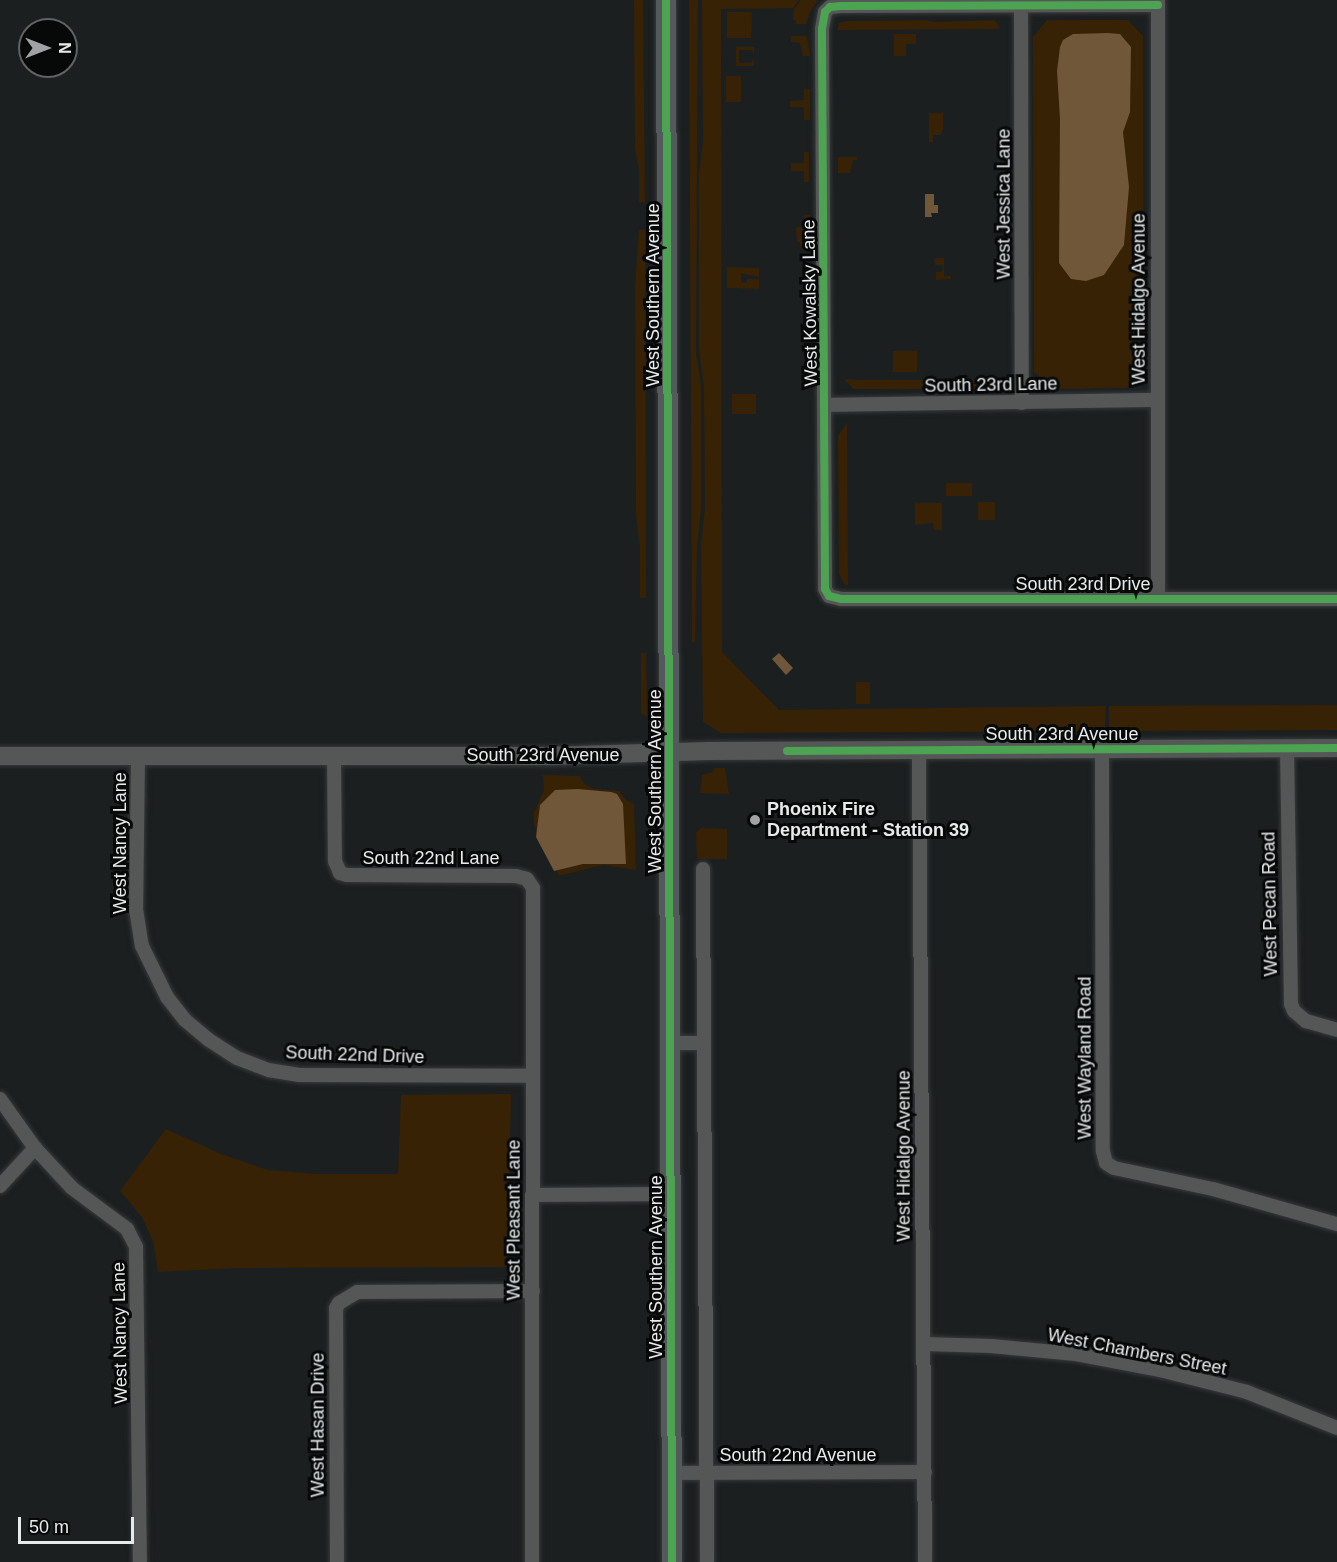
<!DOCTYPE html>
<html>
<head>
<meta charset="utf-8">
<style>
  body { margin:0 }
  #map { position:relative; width:1337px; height:1562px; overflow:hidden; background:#1b1f20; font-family:Arial,sans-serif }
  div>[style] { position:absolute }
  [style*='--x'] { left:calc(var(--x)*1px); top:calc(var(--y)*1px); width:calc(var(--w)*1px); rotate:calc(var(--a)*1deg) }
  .green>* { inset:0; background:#372206 }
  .water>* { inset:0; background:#705739 }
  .roads { filter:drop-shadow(0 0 2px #37393a) drop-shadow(0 0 2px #37393a) }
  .minor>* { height:14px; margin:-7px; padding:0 7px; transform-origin:7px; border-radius:7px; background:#555757 }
  .tertiary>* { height:18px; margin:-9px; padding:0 9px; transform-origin:9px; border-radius:9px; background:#555757 }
  .secondary>* { height:20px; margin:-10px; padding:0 10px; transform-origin:10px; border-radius:10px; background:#545a5c }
  .cycleway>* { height:8px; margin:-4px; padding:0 4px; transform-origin:4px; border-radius:4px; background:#4ca352 }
  .dots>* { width:16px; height:16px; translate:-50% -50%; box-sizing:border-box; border:3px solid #070909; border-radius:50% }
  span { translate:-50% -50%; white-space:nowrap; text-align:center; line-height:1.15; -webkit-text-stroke:6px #070909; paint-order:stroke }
  .street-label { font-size:18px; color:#e6eaeb }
  .poi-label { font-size:18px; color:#e6eaeb; font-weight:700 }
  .left { translate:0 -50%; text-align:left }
  .north { position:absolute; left:18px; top:18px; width:60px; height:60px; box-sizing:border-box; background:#070909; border:2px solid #606363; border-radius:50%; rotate:90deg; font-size:16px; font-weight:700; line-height:24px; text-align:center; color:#e6eaeb }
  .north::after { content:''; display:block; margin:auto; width:21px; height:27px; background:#9fa3a4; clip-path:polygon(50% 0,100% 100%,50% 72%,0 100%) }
  .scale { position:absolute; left:18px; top:1517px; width:116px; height:27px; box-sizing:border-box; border:3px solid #e6eaeb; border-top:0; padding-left:8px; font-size:18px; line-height:21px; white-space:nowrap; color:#e6eaeb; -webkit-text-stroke:4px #070909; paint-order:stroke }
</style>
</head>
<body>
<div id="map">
  <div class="green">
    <i style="clip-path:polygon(634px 0,643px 0,645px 202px,639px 202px,639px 169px,635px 148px)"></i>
    <i style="clip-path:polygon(689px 0,698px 0,696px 353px,701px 386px,701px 509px,697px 547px,695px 642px,692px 642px)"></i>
    <i style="clip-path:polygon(702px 0,799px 0,793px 8px,721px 9px,722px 652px,779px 710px,1106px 706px,1105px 731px,721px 733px,703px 722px,701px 544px,705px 509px,704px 387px,699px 349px,699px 174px,703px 143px)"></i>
    <i style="clip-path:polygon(801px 0,818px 0,810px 12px,806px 24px,796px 24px,796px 20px,793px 20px,794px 9px)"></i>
    <i style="clip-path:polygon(727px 12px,752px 12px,751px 38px,727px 38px)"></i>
    <i style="clip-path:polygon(925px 20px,935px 22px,995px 20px,1000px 29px,837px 30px,839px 23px,846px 21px)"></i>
    <i style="clip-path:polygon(1047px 20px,1128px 20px,1143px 36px,1144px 378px,1126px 388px,1052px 389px,1034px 372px,1033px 37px)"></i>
    <i style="clip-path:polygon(894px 34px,916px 34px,916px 44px,906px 44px,906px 56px,894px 56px)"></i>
    <i style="clip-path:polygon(791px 36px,807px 36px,810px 56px,803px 56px,800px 43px,791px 42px)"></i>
    <i style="clip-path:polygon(736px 47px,754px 47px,754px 55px,752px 50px,739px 50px,739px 63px,751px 63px,754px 58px,754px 66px,736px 66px)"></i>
    <i style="clip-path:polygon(726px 76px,741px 76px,741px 102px,726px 102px)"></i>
    <i style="clip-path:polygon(804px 89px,810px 89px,810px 120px,804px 120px,804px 107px,790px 107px,790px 101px,804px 100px)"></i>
    <i style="clip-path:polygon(929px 113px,943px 113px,943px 130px,940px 135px,933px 135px,933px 142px,929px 142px)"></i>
    <i style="clip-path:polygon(804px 152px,809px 152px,809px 182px,804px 182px,804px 171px,791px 171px,791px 163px,804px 163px)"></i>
    <i style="clip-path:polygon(838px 157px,857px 157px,857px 160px,853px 160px,850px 173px,838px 173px)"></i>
    <i style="clip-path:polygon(804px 215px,810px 215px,810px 245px,800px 246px,800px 242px,797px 242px,796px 227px,804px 227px)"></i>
    <i style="clip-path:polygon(639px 230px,645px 230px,646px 598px,640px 598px,640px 549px,636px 512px,635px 287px)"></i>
    <i style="clip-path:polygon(935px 258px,944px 258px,944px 276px,951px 276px,951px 279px,936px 280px,936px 272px,942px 272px,943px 265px,935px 265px)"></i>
    <i style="clip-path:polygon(727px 267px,759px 268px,759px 277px,741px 273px,741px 283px,747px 283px,747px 279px,759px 279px,759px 289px,727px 288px)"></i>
    <i style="clip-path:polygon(893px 351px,917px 351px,917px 372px,893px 372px)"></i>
    <i style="clip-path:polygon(844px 379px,865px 380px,1000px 380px,987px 389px,854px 389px)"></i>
    <i style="clip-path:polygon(732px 394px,756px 394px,756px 414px,732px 414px)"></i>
    <i style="clip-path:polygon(847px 423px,848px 585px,845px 585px,839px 574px,838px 436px)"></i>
    <i style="clip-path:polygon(946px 483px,972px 483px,972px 496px,946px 496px)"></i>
    <i style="clip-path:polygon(978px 502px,995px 502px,995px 520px,978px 520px)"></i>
    <i style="clip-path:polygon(915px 503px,942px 503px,942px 530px,934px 530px,933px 523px,915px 525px)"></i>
    <i style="clip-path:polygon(641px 653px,646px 653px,647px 716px,641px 714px)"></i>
    <i style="clip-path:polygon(856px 682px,870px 682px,870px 704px,856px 704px)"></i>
    <i style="clip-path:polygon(1337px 705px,1337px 730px,1109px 731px,1109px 706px)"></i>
    <i style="clip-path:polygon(714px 768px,725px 768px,729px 794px,700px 793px,702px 775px,713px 772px)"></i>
    <i style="clip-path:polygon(543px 775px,580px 776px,584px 784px,594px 789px,619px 791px,626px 800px,634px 804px,636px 870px,603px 865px,559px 876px,534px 825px,534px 812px,544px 790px)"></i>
    <i style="clip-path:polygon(701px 828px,727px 829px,727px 859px,697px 859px,696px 832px)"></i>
    <i style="clip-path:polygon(511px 1094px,507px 1267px,237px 1268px,158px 1272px,153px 1241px,142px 1217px,120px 1191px,166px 1129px,221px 1154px,268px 1170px,317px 1174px,398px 1174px,401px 1095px)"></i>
  </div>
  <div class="water">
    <i style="clip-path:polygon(1107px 33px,1120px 34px,1131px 47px,1130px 112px,1123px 132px,1129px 187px,1124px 245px,1104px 275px,1086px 281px,1071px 279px,1059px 263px,1060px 119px,1057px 71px,1060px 47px,1063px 40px,1073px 34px)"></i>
    <i style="clip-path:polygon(925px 194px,934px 194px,934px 205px,938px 205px,938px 213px,931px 213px,932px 217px,925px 217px)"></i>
    <i style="clip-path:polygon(779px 653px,793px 668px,786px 675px,772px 659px)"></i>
    <i style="clip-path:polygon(578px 789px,611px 792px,617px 794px,623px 804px,626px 864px,583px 864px,554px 871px,536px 837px,540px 805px,555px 790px)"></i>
  </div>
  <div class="roads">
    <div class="minor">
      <i style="--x:1021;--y:5;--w:398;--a:89.9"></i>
      <i style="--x:1158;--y:5;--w:317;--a:179.8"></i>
      <i style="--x:841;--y:6;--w:11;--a:175"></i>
      <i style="--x:830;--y:7;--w:7;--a:135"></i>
      <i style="--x:825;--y:12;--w:17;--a:100"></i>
      <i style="--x:822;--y:29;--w:560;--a:89.69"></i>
      <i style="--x:825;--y:589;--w:8;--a:60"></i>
      <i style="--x:829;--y:596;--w:12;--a:14"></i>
      <i style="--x:841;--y:599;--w:496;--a:0"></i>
      <i style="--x:826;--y:405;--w:331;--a:-0.9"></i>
      <i style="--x:1158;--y:599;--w:599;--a:-90"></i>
      <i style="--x:1287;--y:748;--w:256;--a:89.1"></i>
      <i style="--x:1291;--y:1004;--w:8;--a:67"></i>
      <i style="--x:1294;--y:1011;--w:16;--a:40"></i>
      <i style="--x:1306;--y:1021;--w:32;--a:16"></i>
      <i style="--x:1102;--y:749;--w:402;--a:89.9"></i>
      <i style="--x:1103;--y:1151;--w:12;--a:76"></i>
      <i style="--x:1106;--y:1163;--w:9;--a:32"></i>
      <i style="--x:1114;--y:1168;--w:101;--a:12"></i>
      <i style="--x:1213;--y:1189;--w:129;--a:15.8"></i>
      <i style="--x:919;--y:750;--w:812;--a:89.58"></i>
      <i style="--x:138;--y:755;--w:154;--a:90.7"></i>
      <i style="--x:136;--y:909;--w:37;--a:81"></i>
      <i style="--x:142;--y:946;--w:57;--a:63.9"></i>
      <i style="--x:167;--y:997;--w:29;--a:52"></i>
      <i style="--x:185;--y:1020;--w:31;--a:40"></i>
      <i style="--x:209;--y:1040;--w:33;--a:33"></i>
      <i style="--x:237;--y:1058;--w:33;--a:21"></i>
      <i style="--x:268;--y:1070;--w:32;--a:9"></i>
      <i style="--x:300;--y:1075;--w:231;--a:0.2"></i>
      <i style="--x:334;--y:755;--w:106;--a:89.5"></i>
      <i style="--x:335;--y:861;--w:13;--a:67"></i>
      <i style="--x:340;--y:873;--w:7;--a:16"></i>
      <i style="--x:347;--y:875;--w:169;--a:0.3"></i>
      <i style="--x:516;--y:876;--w:11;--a:15"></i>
      <i style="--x:527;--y:879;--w:11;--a:56"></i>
      <i style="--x:533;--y:888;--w:674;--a:90.09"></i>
      <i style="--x:703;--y:869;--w:693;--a:89.67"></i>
      <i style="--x:671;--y:1043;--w:33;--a:0"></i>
      <i style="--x:0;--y:1099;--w:60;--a:54.5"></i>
      <i style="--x:35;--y:1148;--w:54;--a:47.2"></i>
      <i style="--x:72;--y:1188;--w:69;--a:36.7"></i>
      <i style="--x:127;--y:1229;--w:20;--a:63"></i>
      <i style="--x:136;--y:1247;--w:315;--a:89.3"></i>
      <i style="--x:0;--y:1186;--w:52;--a:-47.4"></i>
      <i style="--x:532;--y:1195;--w:139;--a:-0.4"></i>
      <i style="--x:924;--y:1344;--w:67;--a:1.7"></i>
      <i style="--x:991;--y:1346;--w:85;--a:5.4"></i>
      <i style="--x:1076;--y:1354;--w:86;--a:10.8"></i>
      <i style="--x:1160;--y:1370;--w:90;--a:14.2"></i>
      <i style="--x:1247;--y:1392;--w:97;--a:21.8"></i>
      <i style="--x:671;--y:1473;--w:254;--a:-0.2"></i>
      <i style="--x:337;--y:1562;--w:254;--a:-90.2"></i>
      <i style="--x:336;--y:1308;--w:6;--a:-59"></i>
      <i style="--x:339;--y:1303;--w:21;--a:-31"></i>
      <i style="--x:357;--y:1292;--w:176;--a:-0.3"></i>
    </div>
    <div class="tertiary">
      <i style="--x:0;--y:756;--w:547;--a:0"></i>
      <i style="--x:547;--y:756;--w:161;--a:-1.8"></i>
      <i style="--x:708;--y:751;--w:629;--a:-0.27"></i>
    </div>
    <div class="secondary">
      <i style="--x:666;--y:0;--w:1562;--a:89.78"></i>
    </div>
  </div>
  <div class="cycleway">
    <i style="--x:666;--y:0;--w:1562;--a:89.78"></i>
    <i style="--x:1158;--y:5;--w:317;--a:179.8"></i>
    <i style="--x:841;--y:6;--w:11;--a:175"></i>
    <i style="--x:830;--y:7;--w:7;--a:135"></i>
    <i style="--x:825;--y:12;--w:17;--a:100"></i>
    <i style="--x:822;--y:29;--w:560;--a:89.69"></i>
    <i style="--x:825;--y:589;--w:8;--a:60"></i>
    <i style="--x:829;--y:596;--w:12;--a:14"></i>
    <i style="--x:841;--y:599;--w:496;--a:0"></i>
    <i style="--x:787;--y:751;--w:550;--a:-0.31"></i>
  </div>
  <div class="dots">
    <i style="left:755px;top:820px;background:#9fa3a4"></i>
  </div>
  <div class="street-label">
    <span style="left:1004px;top:204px;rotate:-90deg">West Jessica Lane</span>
    <span style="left:653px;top:295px;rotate:-90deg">West Southern Avenue</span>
    <span style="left:1139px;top:299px;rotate:-90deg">West Hidalgo Avenue</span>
    <span style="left:810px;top:303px;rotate:-91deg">West Kowalsky Lane</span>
    <span style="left:991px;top:385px;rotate:-1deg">South 23rd Lane</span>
    <span style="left:1083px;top:584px">South 23rd Drive</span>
    <span style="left:1062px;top:734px">South 23rd Avenue</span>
    <span style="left:543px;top:755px">South 23rd Avenue</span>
    <span style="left:655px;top:781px;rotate:-90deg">West Southern Avenue</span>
    <span style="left:120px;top:843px;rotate:-90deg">West Nancy Lane</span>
    <span style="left:431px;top:858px">South 22nd Lane</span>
    <span style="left:1270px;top:904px;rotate:-91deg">West Pecan Road</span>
    <span style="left:355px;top:1055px;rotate:2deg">South 22nd Drive</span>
    <span style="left:1085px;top:1058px;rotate:-90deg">West Wayland Road</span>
    <span style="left:904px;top:1156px;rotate:-90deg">West Hidalgo Avenue</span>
    <span style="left:514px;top:1220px;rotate:-90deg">West Pleasant Lane</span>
    <span style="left:656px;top:1267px;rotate:-90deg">West Southern Avenue</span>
    <span style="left:120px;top:1333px;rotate:-91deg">West Nancy Lane</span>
    <span style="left:1137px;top:1352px;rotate:11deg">West Chambers Street</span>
    <span style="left:318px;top:1425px;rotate:-90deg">West Hasan Drive</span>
    <span style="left:798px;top:1455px">South 22nd Avenue</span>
  </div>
  <div class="poi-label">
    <span class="left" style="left:767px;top:820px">Phoenix Fire<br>Department - Station 39</span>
  </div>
  <div class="north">N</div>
  <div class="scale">50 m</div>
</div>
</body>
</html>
